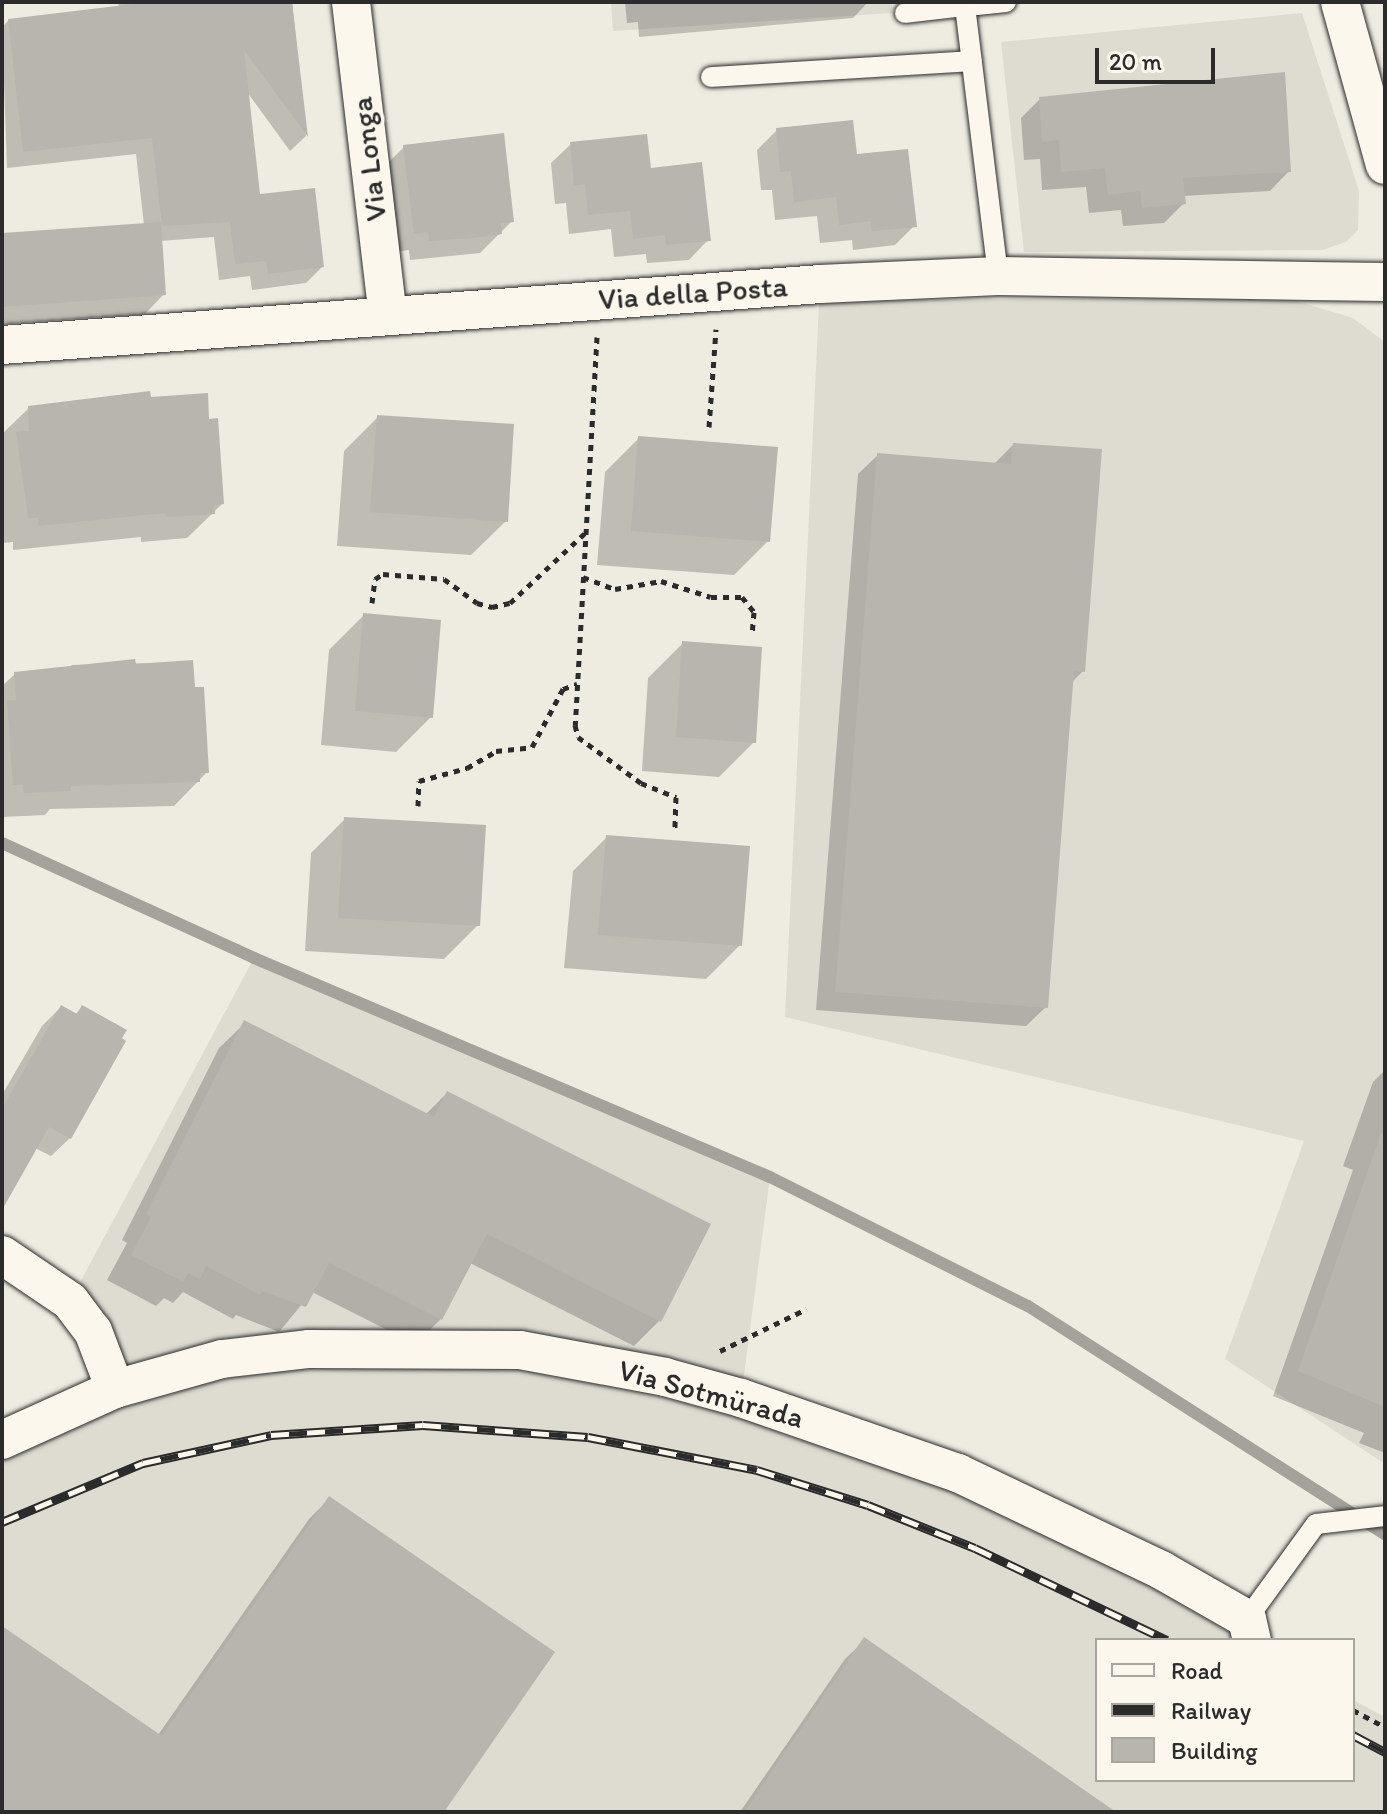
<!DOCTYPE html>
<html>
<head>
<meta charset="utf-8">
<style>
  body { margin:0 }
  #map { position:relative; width:1387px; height:1814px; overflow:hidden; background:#eeebe0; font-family:Itim,sans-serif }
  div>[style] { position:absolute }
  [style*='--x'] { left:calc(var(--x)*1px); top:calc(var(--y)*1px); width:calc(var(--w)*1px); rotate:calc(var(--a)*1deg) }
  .built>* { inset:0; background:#dedbd1 }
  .shadow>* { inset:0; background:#0003 }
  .stream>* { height:12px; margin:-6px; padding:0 6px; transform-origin:6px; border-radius:6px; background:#a4a29a }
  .building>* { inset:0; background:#b8b5ae }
  .path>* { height:5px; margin-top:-2.5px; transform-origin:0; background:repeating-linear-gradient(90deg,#2b2b2b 0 6px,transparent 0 12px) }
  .roads { filter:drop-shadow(0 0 2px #2b2b2b) drop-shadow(0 0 2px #2b2b2b) }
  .lane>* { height:20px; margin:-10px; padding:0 10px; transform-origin:10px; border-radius:10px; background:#fbf7ec }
  .street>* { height:38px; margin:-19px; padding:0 19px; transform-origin:19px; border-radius:19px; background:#fbf7ec }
  .rail>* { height:9px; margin-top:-4.5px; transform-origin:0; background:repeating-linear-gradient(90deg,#fbf7ec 0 18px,#2b2b2b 0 36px); box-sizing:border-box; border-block:2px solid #2b2b2b }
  span { translate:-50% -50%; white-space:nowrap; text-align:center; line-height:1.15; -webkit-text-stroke:7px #fbf7ec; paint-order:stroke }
  .street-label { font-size:30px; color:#2b2b2b }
  .frame { position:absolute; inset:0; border:4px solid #2b2b2b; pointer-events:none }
  .legend { position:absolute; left:1095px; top:1638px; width:260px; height:144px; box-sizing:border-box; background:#fbf7ec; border:2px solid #a8a59f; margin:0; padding:10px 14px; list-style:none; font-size:24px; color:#2b2b2b }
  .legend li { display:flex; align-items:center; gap:16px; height:40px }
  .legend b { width:40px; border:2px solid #a8a59f }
  .scale { position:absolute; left:1095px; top:48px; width:120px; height:36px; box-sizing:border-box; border:4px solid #2b2b2b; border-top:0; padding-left:10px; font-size:24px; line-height:28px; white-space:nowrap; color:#2b2b2b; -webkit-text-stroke:6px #fbf7ec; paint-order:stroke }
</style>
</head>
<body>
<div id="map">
  <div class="built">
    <i style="clip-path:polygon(611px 2px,902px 2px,892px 3px,892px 13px,613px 31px)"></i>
    <i style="clip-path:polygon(1302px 13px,1359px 191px,1358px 230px,1346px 242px,1322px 250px,1024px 252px,1001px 42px)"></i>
    <i style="clip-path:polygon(820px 284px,855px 300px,1286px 298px,1353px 318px,1385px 342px,1385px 1464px,1225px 1359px,1304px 1141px,785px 1017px)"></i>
    <i style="clip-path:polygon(254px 958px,770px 1177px,741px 1398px,419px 1346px,115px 1389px,70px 1301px)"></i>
    <i style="clip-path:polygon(514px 1363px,655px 1390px,852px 1447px,1052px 1531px,1249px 1640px,1097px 1640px,1097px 1780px,1353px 1780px,1353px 1700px,1385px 1717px,1385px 1812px,2px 1812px,2px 1459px,118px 1399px,244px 1368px)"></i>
  </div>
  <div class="shadow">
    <i style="clip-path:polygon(118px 2px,292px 2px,306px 136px,290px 151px,247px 92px,258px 196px,322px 267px,306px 283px,252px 290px,250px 276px,219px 280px,214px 237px,160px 241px,164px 294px,145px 314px,2px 324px,2px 236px,144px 225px,136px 154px,7px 168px,2px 27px,9px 20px,119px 8px)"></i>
    <i style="clip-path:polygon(625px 2px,868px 2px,853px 18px,639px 37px,638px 22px,627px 23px)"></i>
    <i style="clip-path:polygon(1040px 99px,1289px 171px,1270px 191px,1183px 196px,1184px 203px,1164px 223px,1123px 226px,1121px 210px,1089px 213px,1086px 187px,1042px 190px,1040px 159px,1024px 160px,1021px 118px)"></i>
    <i style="clip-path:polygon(777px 130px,855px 157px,914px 226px,895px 245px,853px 250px,852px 240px,820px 243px,817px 216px,775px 220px,772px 190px,761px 190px,757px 150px)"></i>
    <i style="clip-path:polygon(571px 144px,708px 240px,689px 260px,647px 263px,646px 254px,614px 257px,611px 229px,569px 234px,566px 203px,555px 204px,551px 163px)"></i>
    <i style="clip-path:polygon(404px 147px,512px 221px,480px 253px,410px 260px,409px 250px,395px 252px,385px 166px)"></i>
    <i style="clip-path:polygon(128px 394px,207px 421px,222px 504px,187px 538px,141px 542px,141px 537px,13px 550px,13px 542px,3px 543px,3px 433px,29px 408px)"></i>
    <i style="clip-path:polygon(378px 417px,506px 521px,471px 555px,337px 546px,344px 451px)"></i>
    <i style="clip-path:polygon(639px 438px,768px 541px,734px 575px,597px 565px,605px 472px)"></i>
    <i style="clip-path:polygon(1013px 445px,1083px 671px,1071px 683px,1046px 1007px,1026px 1026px,816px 1010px,858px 474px,878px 455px,994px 464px)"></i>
    <i style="clip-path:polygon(363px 616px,431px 717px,396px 752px,321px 745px,329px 650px)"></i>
    <i style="clip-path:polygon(683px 643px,754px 742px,719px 777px,642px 771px,648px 678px)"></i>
    <i style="clip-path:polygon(191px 662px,207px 772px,174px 806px,50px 809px,45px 815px,2px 817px,2px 686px,15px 674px,67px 670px,72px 665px)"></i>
    <i style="clip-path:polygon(345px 819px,478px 925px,444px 959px,305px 951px,311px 853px)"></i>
    <i style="clip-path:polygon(607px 837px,740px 945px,706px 979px,564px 968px,573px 871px)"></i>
    <i style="clip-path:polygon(61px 1007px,75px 1015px,82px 1007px,70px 1138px,51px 1156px,35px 1148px,2px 1192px,2px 1095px,42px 1026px)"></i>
    <i style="clip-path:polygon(245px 1023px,425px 1115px,447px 1093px,659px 1321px,634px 1346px,470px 1263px,441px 1319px,415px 1344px,312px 1292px,279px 1332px,236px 1315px,233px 1319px,183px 1292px,173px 1303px,164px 1298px,156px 1306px,107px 1280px,127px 1243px,122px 1240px,219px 1048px)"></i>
    <i style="clip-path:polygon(1385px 1070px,1385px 1453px,1359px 1443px,1364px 1433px,1273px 1396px,1353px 1170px,1343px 1166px,1373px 1082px)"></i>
    <i style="clip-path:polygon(329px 1499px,447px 1812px,2px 1812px,2px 1629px,158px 1735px,309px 1519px)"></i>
    <i style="clip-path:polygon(865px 1640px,1113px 1812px,740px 1812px,845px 1659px)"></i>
  </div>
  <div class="stream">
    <i style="--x:2;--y:843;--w:277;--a:24.5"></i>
    <i style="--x:254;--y:958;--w:561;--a:23"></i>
    <i style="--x:770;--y:1177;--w:288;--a:26.6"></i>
    <i style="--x:1028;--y:1306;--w:424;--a:32.6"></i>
  </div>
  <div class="building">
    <i style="clip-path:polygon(150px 2px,292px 2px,308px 137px,244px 50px,260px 194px,315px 188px,324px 267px,268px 274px,266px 261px,235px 264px,230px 222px,162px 226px,152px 138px,23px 152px,8px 19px)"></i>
    <i style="clip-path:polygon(1285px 72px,1291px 172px,1183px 178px,1186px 204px,1142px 208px,1140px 191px,1108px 195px,1105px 168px,1061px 172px,1059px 140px,1042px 142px,1039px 97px)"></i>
    <i style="clip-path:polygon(853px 120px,857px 154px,908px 149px,917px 227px,872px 231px,871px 221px,839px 225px,836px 197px,794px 202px,791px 171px,780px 172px,776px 128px)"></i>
    <i style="clip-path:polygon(504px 133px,514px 222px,501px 223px,502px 234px,472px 238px,429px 241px,428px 232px,414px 234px,403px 145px)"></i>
    <i style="clip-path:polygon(647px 134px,651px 168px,702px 162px,711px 241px,666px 245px,665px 235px,633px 239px,630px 211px,588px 215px,585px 184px,574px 186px,570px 142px)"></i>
    <i style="clip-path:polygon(161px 222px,166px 295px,2px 307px,2px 233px)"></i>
    <i style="clip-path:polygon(150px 391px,151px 397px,208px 393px,209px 419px,218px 418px,224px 504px,214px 505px,215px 514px,166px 517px,165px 513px,38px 526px,38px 518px,28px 518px,16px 432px,29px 431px,28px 406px)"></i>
    <i style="clip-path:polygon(377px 415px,514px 424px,508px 522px,370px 512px)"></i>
    <i style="clip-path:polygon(638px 436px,778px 447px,770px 542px,631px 531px)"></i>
    <i style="clip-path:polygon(1013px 443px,1102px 449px,1085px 672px,1074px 671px,1048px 1008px,835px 992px,877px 453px,1011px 464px)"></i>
    <i style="clip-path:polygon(363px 613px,441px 620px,433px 718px,355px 711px)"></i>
    <i style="clip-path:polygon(682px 641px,762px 647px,756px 743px,676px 737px)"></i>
    <i style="clip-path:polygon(135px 659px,136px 664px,193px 660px,195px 687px,204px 687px,209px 773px,200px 773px,200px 782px,71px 786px,71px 791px,24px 793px,23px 785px,13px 785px,7px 701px,16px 700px,14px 672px)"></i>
    <i style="clip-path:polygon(344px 817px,486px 825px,480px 926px,338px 918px)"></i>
    <i style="clip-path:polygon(606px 835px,750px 846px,742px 946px,598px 935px)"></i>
    <i style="clip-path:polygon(61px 1005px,77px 1014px,82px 1005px,127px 1030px,122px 1038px,126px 1041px,71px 1139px,49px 1127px,2px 1210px,2px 1109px)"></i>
    <i style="clip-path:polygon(244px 1020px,434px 1117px,447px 1091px,711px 1224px,661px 1322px,487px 1234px,442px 1320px,329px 1263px,306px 1307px,262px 1291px,260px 1295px,206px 1266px,200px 1279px,188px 1273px,183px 1282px,131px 1255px,151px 1217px,146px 1214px)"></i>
    <i style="clip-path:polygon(1381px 1133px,1385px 1134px,1385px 1407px,1298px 1371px)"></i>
    <i style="clip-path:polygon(329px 1496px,555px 1652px,444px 1812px,2px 1812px,2px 1626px,162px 1736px)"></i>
    <i style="clip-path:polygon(864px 1637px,1116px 1812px,744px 1812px)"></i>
  </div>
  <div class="path">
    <i style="--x:597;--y:337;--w:389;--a:93.2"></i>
    <i style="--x:575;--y:725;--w:12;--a:76"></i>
    <i style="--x:578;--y:737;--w:78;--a:36.1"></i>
    <i style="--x:641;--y:783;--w:38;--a:22"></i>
    <i style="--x:676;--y:797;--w:31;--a:92"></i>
    <i style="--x:709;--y:427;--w:98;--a:-85.9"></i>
    <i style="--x:583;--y:577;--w:34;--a:21"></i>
    <i style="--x:615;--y:589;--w:47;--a:-9.9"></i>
    <i style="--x:661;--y:581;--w:52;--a:17.7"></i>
    <i style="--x:711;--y:597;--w:31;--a:0"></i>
    <i style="--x:742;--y:597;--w:19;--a:51"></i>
    <i style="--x:754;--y:612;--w:22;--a:95"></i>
    <i style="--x:372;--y:603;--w:24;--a:-83"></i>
    <i style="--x:375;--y:579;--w:9;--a:-32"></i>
    <i style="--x:383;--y:574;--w:61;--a:4.7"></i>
    <i style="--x:444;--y:579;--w:41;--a:36"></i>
    <i style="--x:477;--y:603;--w:16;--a:15"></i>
    <i style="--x:492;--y:607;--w:18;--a:-13"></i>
    <i style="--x:510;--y:603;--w:103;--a:-43"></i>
    <i style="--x:418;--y:806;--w:25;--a:-88"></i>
    <i style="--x:419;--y:781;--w:50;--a:-15.2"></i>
    <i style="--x:467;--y:768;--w:34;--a:-30"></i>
    <i style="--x:496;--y:751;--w:36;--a:-6"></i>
    <i style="--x:532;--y:747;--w:66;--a:-61.9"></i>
    <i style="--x:563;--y:689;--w:15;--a:-20"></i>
    <i style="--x:720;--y:1351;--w:96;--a:-26"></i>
    <i style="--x:1353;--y:1710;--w:36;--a:28"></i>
  </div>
  <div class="roads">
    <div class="lane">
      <i style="--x:977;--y:2;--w:13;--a:162"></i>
      <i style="--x:965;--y:6;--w:272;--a:83"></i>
      <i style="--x:977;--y:5;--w:29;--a:-6"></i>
      <i style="--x:905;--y:13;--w:60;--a:-6.7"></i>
      <i style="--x:711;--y:77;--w:261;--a:-3.5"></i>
      <i style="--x:1247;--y:1619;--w:117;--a:-54"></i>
      <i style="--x:1316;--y:1524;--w:69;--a:-6.6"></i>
    </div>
    <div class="street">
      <i style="--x:351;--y:2;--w:316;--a:83.3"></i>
      <i style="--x:1340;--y:2;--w:169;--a:74.6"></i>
      <i style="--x:2;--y:345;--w:820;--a:-4.26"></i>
      <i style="--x:820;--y:284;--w:178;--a:-2.6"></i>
      <i style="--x:998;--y:276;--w:387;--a:0.9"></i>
      <i style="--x:2;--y:1255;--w:82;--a:34.1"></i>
      <i style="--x:70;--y:1301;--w:38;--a:53"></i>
      <i style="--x:93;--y:1331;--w:62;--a:69.2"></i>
      <i style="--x:2;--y:1440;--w:124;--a:-24.3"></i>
      <i style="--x:115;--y:1389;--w:111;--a:-15.7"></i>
      <i style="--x:222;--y:1359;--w:88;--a:-6.6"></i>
      <i style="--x:309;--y:1349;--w:211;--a:0.3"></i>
      <i style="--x:520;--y:1350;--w:147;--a:10.5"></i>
      <i style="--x:665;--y:1377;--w:79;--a:15.4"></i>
      <i style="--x:741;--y:1398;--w:230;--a:19.1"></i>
      <i style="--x:958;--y:1473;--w:225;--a:25.5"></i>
      <i style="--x:1161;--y:1570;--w:99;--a:29.7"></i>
      <i style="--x:1247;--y:1619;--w:22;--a:77"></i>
    </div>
  </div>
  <div class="rail">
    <i style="--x:2;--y:1522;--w:153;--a:-22.7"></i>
    <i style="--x:143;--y:1463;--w:131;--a:-12.3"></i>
    <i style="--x:271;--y:1435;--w:152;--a:-3.8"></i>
    <i style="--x:423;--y:1425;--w:165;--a:4.2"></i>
    <i style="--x:588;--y:1437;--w:172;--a:11"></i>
    <i style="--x:757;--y:1470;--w:116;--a:17.5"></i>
    <i style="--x:868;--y:1505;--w:115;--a:21.9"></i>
    <i style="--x:975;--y:1548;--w:213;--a:25.6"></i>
    <i style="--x:1353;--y:1735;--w:36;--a:28"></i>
  </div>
  <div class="street-label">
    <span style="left:369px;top:159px;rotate:-97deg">Via Longa</span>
    <span style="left:693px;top:293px;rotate:-4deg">Via della Posta</span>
    <span style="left:711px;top:1394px;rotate:15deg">Via Sotmürada</span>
  </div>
  <div class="frame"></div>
  <ul class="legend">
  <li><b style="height:10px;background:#fbf7ec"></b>Road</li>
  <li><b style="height:10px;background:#2b2b2b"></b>Railway</li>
  <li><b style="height:22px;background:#b8b5ae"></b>Building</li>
  </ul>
  <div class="scale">20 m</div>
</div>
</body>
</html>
